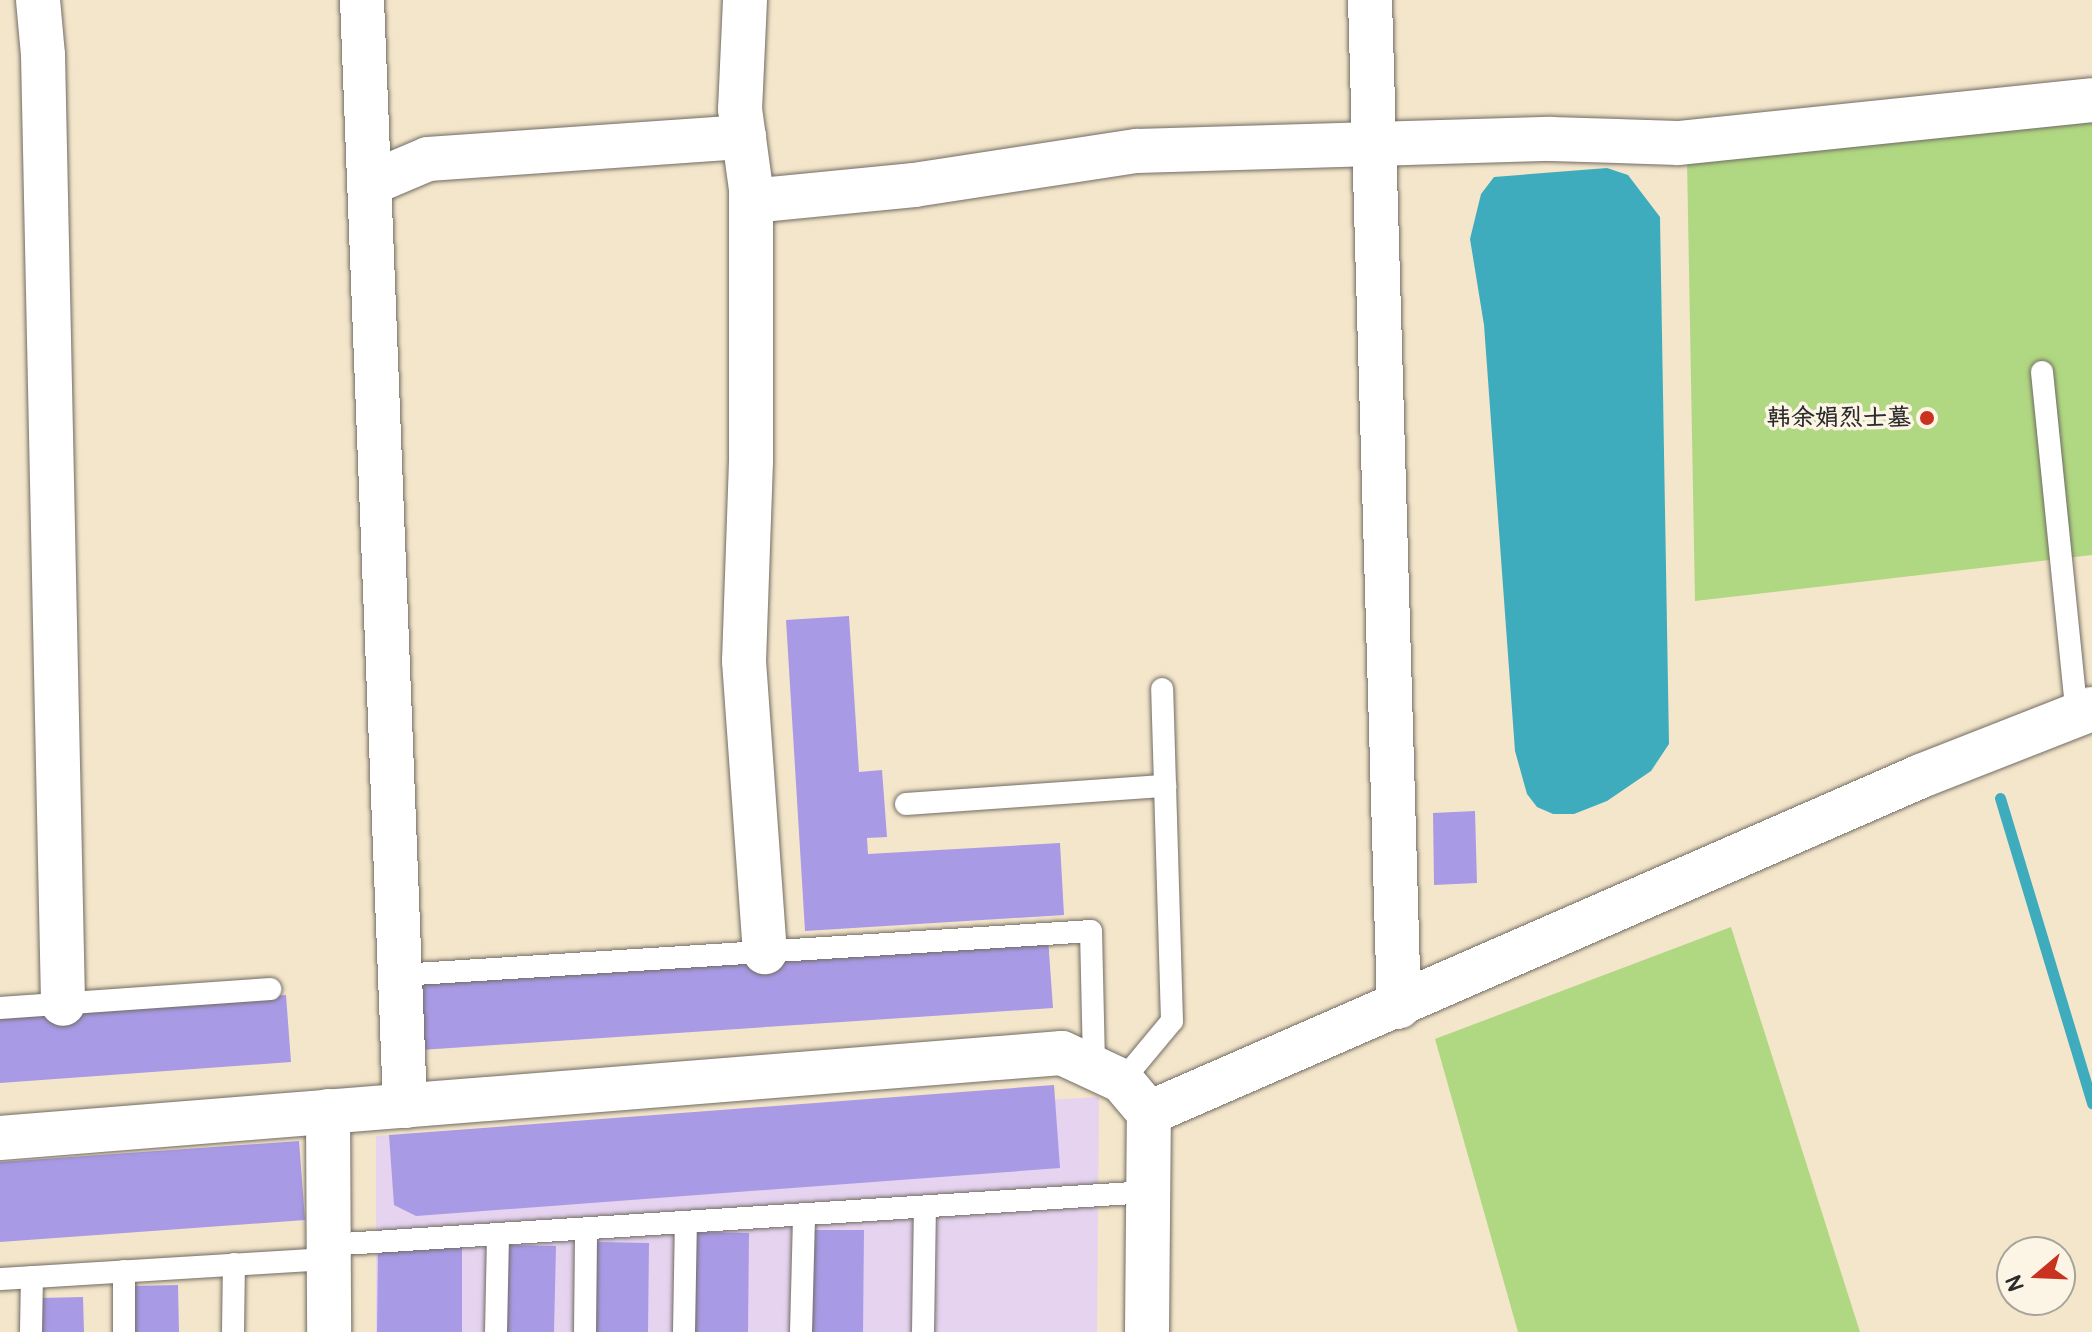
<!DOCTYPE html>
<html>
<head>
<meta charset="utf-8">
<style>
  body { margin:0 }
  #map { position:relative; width:2092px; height:1332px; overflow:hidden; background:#f4e6cb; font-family:Pangolin,"LXGW WenKai TC",sans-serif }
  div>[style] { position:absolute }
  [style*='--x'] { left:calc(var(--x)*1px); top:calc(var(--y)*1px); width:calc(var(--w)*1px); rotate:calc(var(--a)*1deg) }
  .built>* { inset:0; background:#e5d3f0 }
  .green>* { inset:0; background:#b0d882 }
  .water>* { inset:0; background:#3facbe }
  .stream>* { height:11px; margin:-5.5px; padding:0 5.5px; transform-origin:5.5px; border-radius:5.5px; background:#3facbe }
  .building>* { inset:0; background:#a99ae6 }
  .roads { filter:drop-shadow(0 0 2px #716c63) drop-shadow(0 0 2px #716c63) }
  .service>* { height:22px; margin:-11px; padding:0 11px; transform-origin:11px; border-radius:11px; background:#fff }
  .minor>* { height:44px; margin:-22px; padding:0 22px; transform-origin:22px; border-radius:22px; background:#fff }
  .tertiary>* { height:44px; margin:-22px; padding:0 22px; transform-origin:22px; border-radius:22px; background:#fff }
  .dots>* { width:22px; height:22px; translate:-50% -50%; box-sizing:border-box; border:4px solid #fcf5e5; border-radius:50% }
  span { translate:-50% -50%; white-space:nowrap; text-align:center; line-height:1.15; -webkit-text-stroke:7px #fcf5e5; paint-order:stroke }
  .poi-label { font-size:24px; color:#2b2b2b; font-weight:700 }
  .right { translate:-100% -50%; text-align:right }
  .north { position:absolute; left:1996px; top:1236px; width:80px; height:80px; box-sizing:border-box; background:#fcf5e5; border:2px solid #a8a49b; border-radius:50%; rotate:251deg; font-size:22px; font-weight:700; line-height:32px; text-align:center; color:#2b2b2b }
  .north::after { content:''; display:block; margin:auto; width:28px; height:36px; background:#c8321e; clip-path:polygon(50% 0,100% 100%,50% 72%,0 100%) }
</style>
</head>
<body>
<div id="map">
  <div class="built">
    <i style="clip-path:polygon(1099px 1097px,1097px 1332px,376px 1332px,376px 1136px)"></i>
  </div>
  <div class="green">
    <i style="clip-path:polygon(2092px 115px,2092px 555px,1695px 601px,1687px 159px)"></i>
    <i style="clip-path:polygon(1731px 927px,1860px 1332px,1518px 1332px,1435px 1039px)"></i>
  </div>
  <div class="water">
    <i style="clip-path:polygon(1607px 168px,1628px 175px,1660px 217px,1669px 744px,1651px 771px,1607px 801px,1574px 814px,1553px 814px,1537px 807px,1527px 794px,1515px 751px,1484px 325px,1470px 239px,1481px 194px,1494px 177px)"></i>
  </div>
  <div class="stream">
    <i style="--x:2000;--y:798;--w:319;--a:73.2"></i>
  </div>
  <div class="building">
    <i style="clip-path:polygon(849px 616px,859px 772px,882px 770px,887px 837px,867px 838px,868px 854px,1060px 843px,1064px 915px,805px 931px,786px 620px)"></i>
    <i style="clip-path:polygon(1475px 811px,1477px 883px,1434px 885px,1433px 813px)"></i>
    <i style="clip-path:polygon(1048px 938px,1053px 1008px,421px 1050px,416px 981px)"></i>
    <i style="clip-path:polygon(286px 995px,291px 1062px,0 1083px,0 1016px)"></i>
    <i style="clip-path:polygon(1054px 1085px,1060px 1168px,416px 1216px,394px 1205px,389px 1135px)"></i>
    <i style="clip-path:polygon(299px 1141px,305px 1220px,0 1242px,0 1162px)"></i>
    <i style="clip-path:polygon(810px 1230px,864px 1230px,863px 1332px,810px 1332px)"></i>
    <i style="clip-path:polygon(696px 1232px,749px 1233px,748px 1332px,695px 1332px)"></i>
    <i style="clip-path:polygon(597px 1242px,649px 1243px,648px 1332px,595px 1332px)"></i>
    <i style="clip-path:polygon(378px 1245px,462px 1246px,462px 1332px,377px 1332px)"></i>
    <i style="clip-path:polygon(502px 1245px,556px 1246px,554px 1332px,501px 1332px)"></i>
    <i style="clip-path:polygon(178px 1285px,179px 1332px,135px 1332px,134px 1286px)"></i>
    <i style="clip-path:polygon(83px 1297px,84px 1332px,40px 1332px,39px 1298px)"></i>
  </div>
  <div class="roads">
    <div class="service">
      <i style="--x:2042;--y:372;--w:345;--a:84.2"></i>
      <i style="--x:906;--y:804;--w:260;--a:-4"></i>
      <i style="--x:400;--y:975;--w:692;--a:-3.64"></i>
      <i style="--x:1091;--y:931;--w:137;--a:88.7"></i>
      <i style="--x:0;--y:1008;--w:271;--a:-4"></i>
      <i style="--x:1122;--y:1081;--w:78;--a:-50.2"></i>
      <i style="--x:1172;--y:1021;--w:332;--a:-91.7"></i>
      <i style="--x:328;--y:1245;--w:822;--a:-3.7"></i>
      <i style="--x:0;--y:1279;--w:329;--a:-3.5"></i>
      <i style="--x:31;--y:1332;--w:55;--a:-89"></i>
      <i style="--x:124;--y:1332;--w:61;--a:-90"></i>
      <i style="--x:233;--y:1332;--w:68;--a:-89.2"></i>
      <i style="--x:496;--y:1332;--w:97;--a:-88.8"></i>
      <i style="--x:585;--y:1332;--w:103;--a:-89.4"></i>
      <i style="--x:684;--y:1332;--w:110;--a:-89"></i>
      <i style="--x:801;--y:1332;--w:117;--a:-88.5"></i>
      <i style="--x:923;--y:1332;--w:125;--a:-89.1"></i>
    </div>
    <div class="minor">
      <i style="--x:38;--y:0;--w:55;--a:84.8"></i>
      <i style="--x:43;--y:55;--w:949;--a:88.79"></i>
      <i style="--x:362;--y:0;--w:1107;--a:87.77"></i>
      <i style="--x:745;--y:0;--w:109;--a:92.6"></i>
      <i style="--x:740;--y:109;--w:81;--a:82.2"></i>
      <i style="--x:751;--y:189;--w:272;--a:90"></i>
      <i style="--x:751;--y:461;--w:200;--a:92"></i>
      <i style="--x:744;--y:661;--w:292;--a:85.9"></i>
      <i style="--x:1370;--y:0;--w:1007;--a:88.35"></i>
      <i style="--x:369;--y:184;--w:64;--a:-23"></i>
      <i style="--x:428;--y:159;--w:317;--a:-4"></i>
      <i style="--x:751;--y:201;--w:164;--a:-5.6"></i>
      <i style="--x:914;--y:185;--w:226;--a:-8.7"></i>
      <i style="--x:1137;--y:151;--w:414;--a:-1.7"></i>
      <i style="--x:1551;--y:139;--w:127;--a:1.8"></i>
      <i style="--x:1678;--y:143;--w:416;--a:-5.9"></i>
      <i style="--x:328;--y:1111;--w:221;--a:89.7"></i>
      <i style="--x:0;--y:1138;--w:1065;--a:-4.58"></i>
      <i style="--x:1062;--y:1053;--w:66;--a:25"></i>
      <i style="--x:1122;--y:1081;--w:42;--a:49.8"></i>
    </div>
    <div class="tertiary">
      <i style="--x:1147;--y:1332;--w:219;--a:-89.5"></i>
      <i style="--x:1149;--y:1113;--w:842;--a:-23.58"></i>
      <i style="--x:1921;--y:776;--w:184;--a:-21.4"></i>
    </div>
  </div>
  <div class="dots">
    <i style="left:1927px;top:418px;background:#c8321e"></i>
  </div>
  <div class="poi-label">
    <span class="right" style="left:1911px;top:418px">韩余娟烈士墓</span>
  </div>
  <div class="north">N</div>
</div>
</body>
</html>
